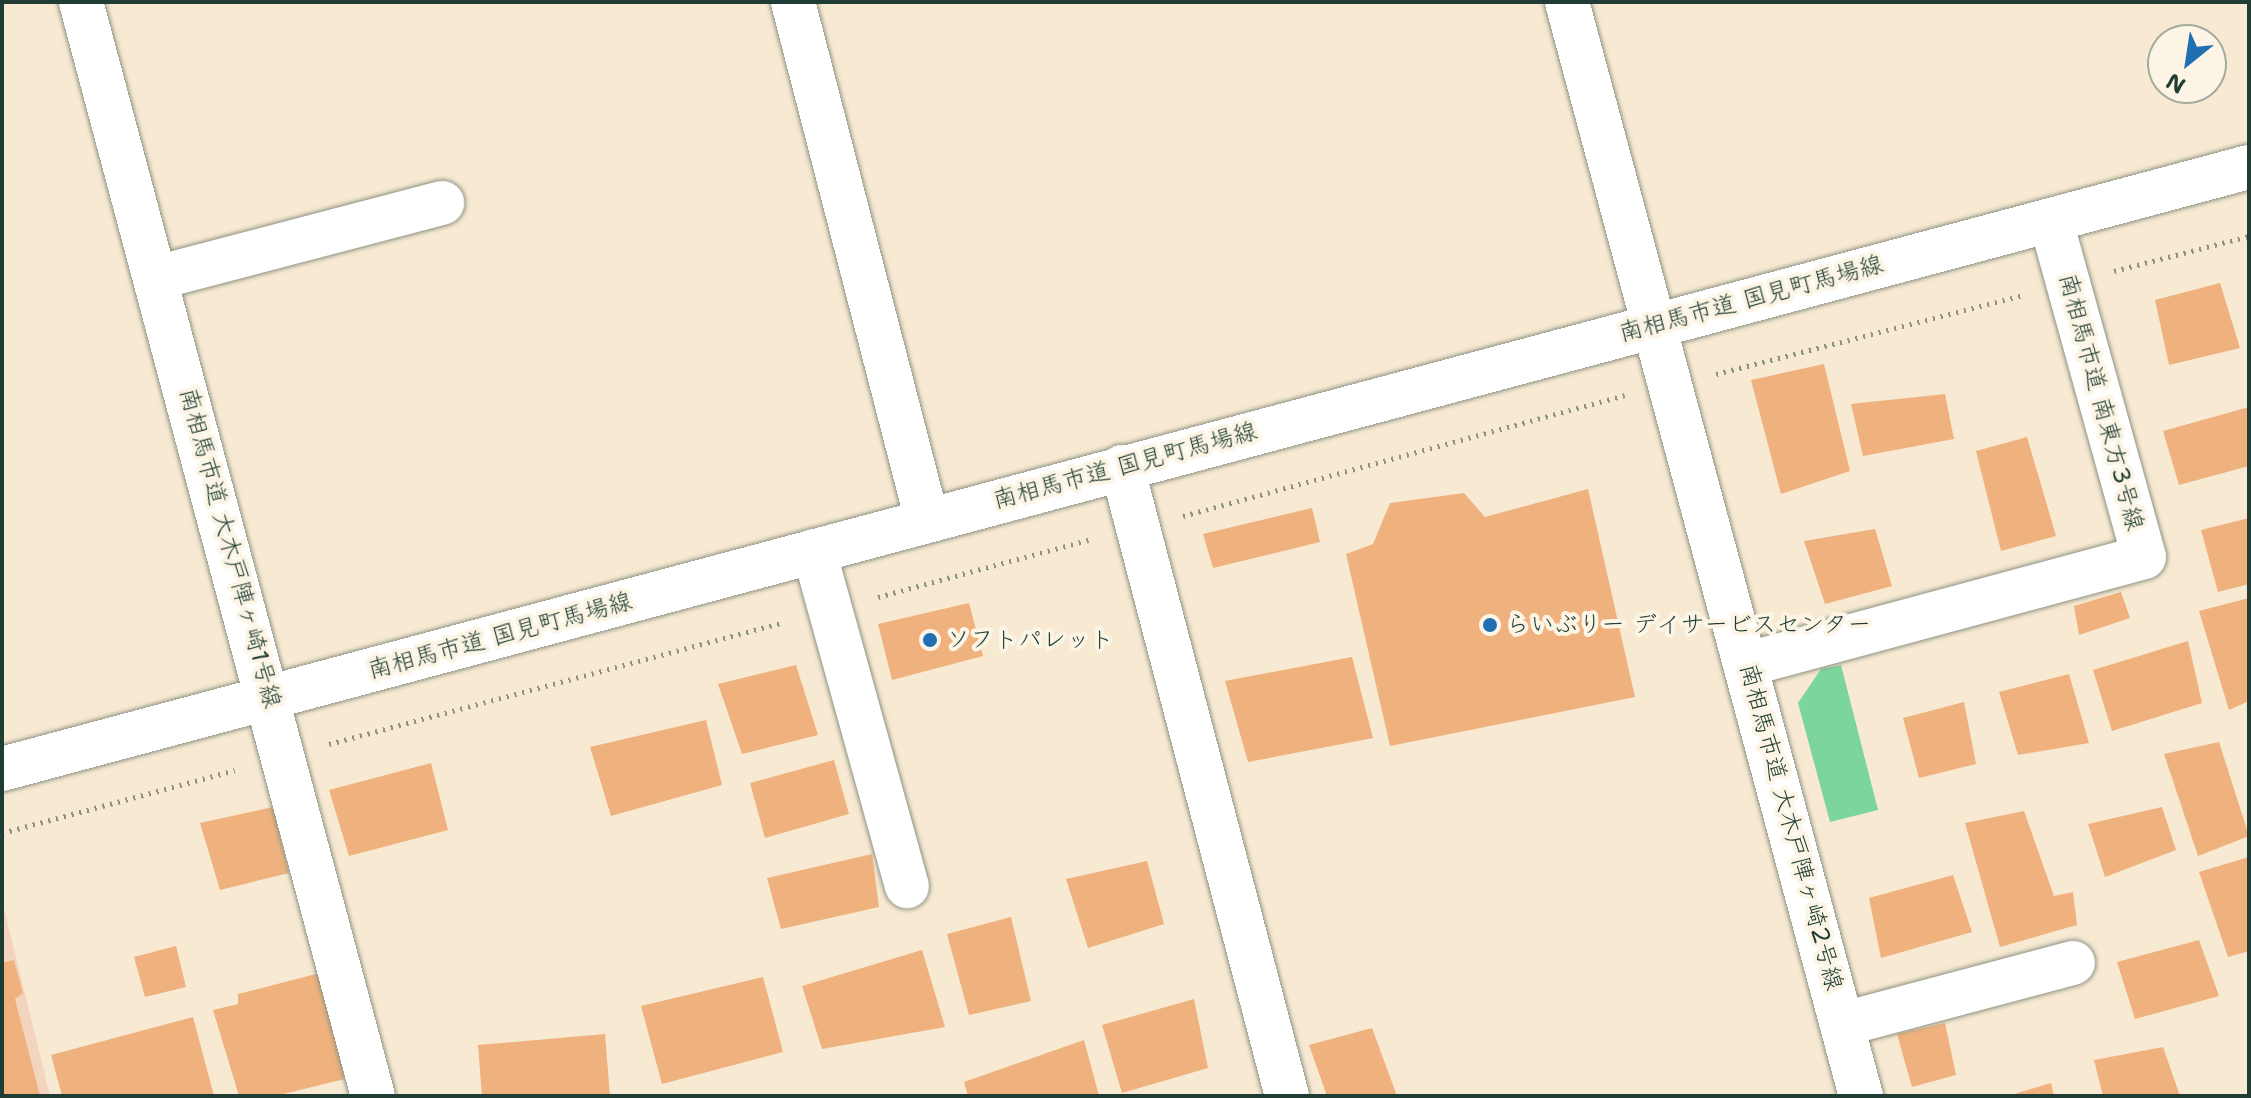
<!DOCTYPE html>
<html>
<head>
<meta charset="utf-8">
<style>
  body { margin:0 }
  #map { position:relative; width:2251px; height:1098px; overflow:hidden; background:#f8e9d2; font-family:"Shantell Sans","Klee One",sans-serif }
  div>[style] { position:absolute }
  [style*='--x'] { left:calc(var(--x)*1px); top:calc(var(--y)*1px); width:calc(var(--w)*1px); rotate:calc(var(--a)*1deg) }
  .built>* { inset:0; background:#f3d4bf }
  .green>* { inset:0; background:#7cd59b }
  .building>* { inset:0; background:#efb27e }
  .path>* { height:5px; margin-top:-2.5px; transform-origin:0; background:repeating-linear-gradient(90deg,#8c9383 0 2px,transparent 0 8px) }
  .roads { filter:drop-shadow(0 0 2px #8c9383) drop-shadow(0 0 2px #8c9383) }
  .minor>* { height:44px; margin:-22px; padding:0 22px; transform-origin:22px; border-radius:22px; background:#fff }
  .tertiary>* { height:44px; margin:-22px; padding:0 22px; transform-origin:22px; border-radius:22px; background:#fff }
  .dots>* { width:22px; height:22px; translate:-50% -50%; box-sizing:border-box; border:4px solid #fcf5e5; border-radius:50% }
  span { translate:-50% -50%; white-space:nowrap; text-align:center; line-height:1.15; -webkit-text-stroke:8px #fcf5e5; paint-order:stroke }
  .street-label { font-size:24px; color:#1f3d34 }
  .poi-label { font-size:24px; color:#1f3d34 }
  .left { translate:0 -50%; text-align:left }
  .frame { position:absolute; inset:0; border:4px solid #1f3d34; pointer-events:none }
  .north { position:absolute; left:2147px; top:24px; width:80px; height:80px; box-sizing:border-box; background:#fcf5e5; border:2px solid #a4ab9e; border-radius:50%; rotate:210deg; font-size:22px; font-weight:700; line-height:32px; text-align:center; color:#1f3d34 }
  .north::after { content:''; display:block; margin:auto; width:28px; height:36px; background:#1f6fb2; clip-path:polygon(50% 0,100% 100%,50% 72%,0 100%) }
</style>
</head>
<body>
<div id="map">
  <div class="built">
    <i style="clip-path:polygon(2px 900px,50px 1096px,2px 1096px)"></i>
  </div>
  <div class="green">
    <i style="clip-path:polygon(1841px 665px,1878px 810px,1830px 822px,1798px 703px,1821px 669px)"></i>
  </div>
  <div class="building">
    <i style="clip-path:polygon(2220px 283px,2240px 348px,2169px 365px,2155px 300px)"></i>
    <i style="clip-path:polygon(1824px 364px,1850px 471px,1781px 494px,1751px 380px)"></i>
    <i style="clip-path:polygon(1945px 394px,1954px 439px,1863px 456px,1851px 404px)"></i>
    <i style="clip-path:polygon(2249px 407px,2249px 466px,2179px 485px,2163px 431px)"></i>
    <i style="clip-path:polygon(2027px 437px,2056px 536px,2001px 551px,1976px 451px)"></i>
    <i style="clip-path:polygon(1588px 489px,1635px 697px,1390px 746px,1346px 554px,1373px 544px,1390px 503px,1464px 493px,1485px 517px)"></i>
    <i style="clip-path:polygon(1312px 508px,1320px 542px,1213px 568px,1203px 534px)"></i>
    <i style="clip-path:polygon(2249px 518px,2249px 584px,2218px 592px,2201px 530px)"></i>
    <i style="clip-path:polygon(1875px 529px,1892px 586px,1825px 604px,1804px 541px)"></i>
    <i style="clip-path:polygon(2121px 592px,2130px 618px,2079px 635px,2074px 606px)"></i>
    <i style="clip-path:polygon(2249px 598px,2249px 701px,2229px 710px,2199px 611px)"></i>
    <i style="clip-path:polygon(969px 603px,983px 656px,892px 680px,878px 624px)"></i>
    <i style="clip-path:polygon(2188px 641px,2202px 703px,2112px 731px,2093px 670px)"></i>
    <i style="clip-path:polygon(1352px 657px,1373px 738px,1248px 762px,1225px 681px)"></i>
    <i style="clip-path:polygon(796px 665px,818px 735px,742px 754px,718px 684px)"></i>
    <i style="clip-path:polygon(2069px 674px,2089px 743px,2018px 755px,1999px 692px)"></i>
    <i style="clip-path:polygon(1964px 702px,1976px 764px,1919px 778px,1903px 718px)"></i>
    <i style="clip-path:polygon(706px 720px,722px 785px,611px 816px,590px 747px)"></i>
    <i style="clip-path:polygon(2219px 742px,2249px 836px,2198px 856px,2164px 754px)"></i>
    <i style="clip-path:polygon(834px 760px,849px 814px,765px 838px,750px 783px)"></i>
    <i style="clip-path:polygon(431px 763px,448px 830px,349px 856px,329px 790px)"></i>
    <i style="clip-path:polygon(273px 807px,289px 873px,220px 890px,200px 823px)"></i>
    <i style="clip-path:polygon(2162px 807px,2176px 850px,2105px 877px,2088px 824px)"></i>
    <i style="clip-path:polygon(2024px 811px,2054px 896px,2073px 892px,2077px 925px,2000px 947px,1965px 823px)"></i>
    <i style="clip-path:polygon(872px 854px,879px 907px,781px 929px,767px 878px)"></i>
    <i style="clip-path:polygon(2249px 857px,2249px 951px,2228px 957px,2199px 872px)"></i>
    <i style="clip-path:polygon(1147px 861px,1164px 924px,1088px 948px,1066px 879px)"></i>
    <i style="clip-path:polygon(1953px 875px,1972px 932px,1881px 958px,1869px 898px)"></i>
    <i style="clip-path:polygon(1011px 917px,1031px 1001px,969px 1015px,947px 934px)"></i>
    <i style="clip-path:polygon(2199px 940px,2219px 996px,2135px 1019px,2117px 962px)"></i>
    <i style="clip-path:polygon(176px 946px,186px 987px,145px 997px,134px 957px)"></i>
    <i style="clip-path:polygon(922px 950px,945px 1027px,822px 1049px,802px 986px)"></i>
    <i style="clip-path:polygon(14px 960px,23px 993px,15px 999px,40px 1096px,2px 1096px,2px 963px)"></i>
    <i style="clip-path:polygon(320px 973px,345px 1079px,275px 1096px,239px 1096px,213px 1010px,238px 1004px,238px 994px)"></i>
    <i style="clip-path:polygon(763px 977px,783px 1052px,662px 1084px,641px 1006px)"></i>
    <i style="clip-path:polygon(1194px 999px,1208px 1068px,1122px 1093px,1102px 1025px)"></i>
    <i style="clip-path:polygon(193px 1017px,214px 1096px,62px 1096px,51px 1055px)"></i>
    <i style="clip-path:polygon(1945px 1023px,1956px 1075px,1912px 1087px,1897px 1034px)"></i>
    <i style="clip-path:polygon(1372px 1028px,1397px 1096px,1327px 1096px,1309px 1045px)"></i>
    <i style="clip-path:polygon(605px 1034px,610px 1096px,482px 1096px,478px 1045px)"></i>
    <i style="clip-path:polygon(1084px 1040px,1099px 1096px,968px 1096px,964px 1082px)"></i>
    <i style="clip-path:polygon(2163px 1047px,2180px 1096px,2103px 1096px,2094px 1060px)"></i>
    <i style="clip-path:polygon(2051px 1083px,2054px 1096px,2011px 1096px,2011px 1095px)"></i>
  </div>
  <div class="path">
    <i style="--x:2114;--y:271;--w:139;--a:-14.5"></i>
    <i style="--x:1716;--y:374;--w:318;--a:-14.4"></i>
    <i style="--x:1183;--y:516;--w:458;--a:-15.3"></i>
    <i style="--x:878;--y:597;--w:222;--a:-15.2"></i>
    <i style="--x:329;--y:744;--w:470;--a:-15"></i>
    <i style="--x:2;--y:833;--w:241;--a:-15.1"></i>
  </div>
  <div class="roads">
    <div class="minor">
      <i style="--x:81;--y:2;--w:1132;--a:75.06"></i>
      <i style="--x:793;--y:2;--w:535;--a:75.5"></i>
      <i style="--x:156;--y:278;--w:296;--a:-14.7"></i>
      <i style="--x:1122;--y:467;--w:650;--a:75.3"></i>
      <i style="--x:814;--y:551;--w:348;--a:74.5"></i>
      <i style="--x:1748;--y:664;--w:410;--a:-15.1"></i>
      <i style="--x:2144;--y:557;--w:349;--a:-105.5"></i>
      <i style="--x:1843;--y:1024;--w:238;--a:-14.9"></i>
    </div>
    <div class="tertiary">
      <i style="--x:1567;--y:2;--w:1133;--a:74.96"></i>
      <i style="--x:2;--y:769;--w:2326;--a:-15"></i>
    </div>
  </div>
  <div class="dots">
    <i style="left:1490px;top:625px;background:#1f6fb2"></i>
    <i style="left:930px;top:640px;background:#1f6fb2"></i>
  </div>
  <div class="street-label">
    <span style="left:1751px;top:299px;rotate:-15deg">南相馬市道 国見町馬場線</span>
    <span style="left:2101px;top:402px;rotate:75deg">南相馬市道 南東方3号線</span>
    <span style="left:1125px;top:466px;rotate:-15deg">南相馬市道 国見町馬場線</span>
    <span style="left:230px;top:548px;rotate:75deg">南相馬市道 大木戸陣ヶ崎1号線</span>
    <span style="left:500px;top:636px;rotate:-15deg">南相馬市道 国見町馬場線</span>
    <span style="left:1791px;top:827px;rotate:75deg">南相馬市道 大木戸陣ヶ崎2号線</span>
  </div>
  <div class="poi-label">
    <span class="left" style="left:1506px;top:625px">らいぶりー デイサービスセンター</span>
    <span class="left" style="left:946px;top:640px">ソフトパレット</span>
  </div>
  <div class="frame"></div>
  <div class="north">N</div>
</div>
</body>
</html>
